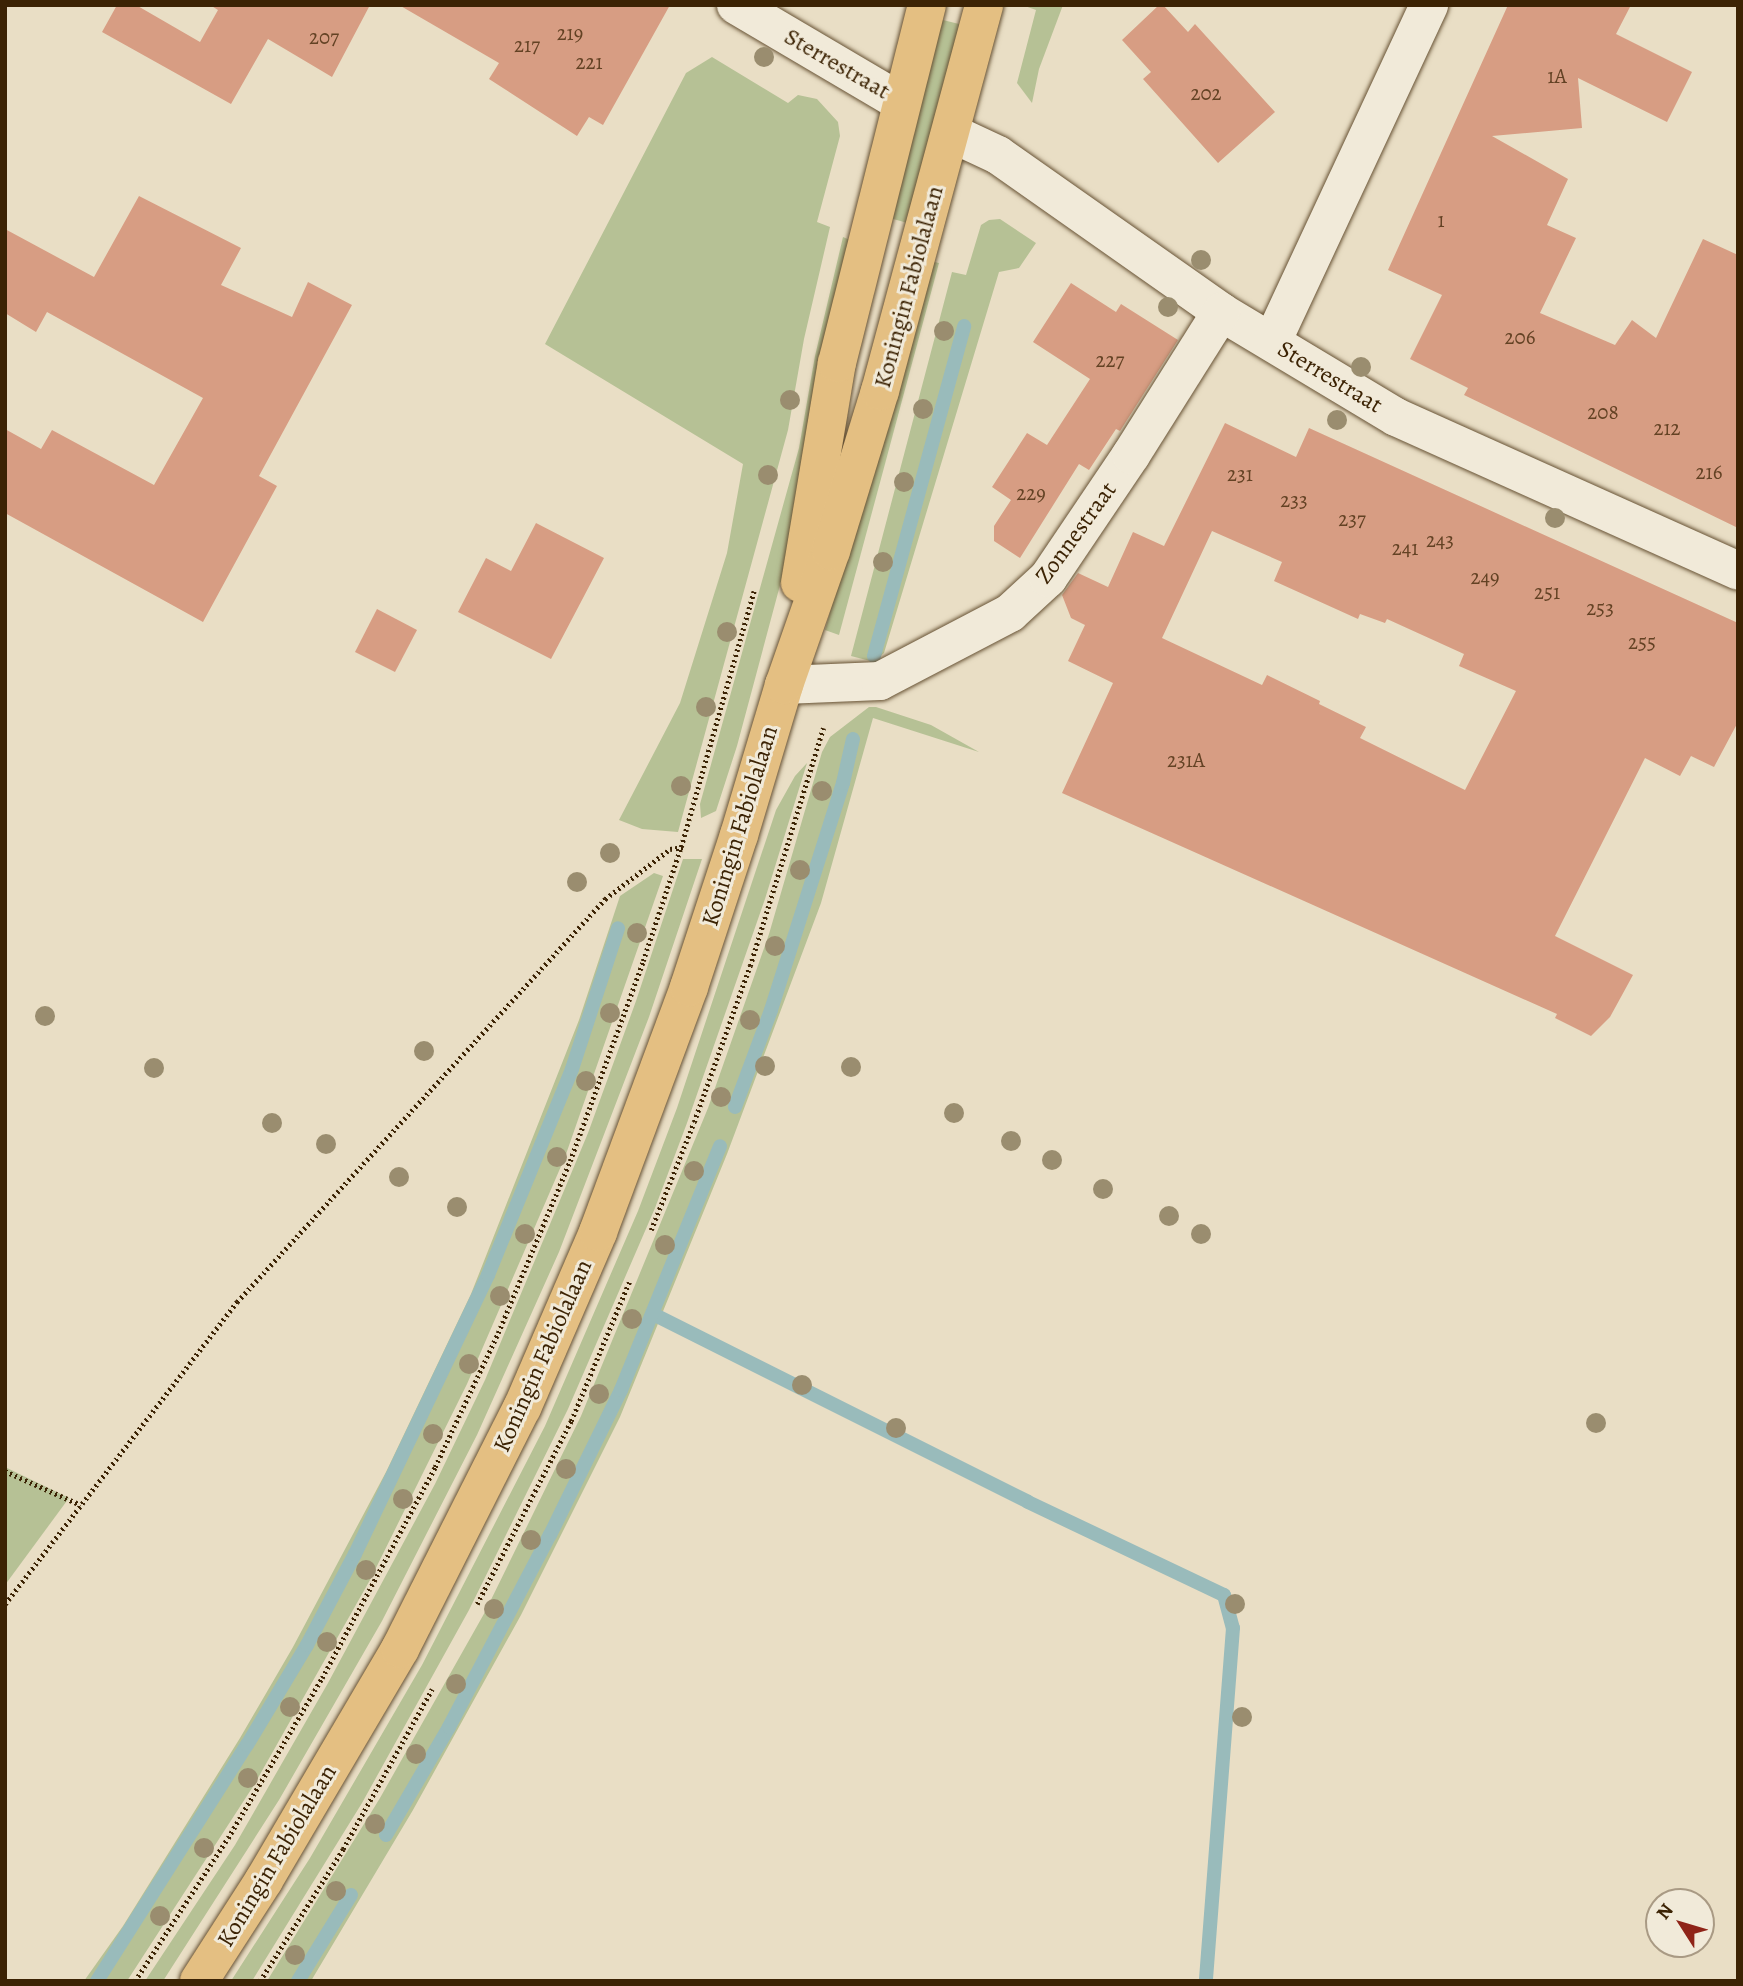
<!DOCTYPE html>
<html>
<head>
<meta charset="utf-8">
<style>
  body { margin:0 }
  #map { position:relative; width:1743px; height:1986px; overflow:hidden; background:#e9dec5; font-family:Alegreya,serif }
  div>[style] { position:absolute }
  [style*='--x'] { left:calc(var(--x)*1px); top:calc(var(--y)*1px); width:calc(var(--w)*1px); rotate:calc(var(--a)*1deg) }
  .green>* { inset:0; background:#b6c195 }
  .stream>* { height:14px; margin:-7px; padding:0 7px; transform-origin:7px; border-radius:7px; background:#9bb }
  .building>* { inset:0; background:#d79d83 }
  .path>* { height:4.5px; margin-top:-2.25px; transform-origin:0; background:repeating-linear-gradient(90deg,#3c2304 0 2px,transparent 0 5.5px) }
  .roads { filter:drop-shadow(0 0 2px #675234) drop-shadow(0 0 2px #675234) }
  .minor>* { height:38px; margin:-19px; padding:0 19px; transform-origin:19px; border-radius:19px; background:#f1ead9 }
  .major>* { height:38px; margin:-19px; padding:0 19px; transform-origin:19px; border-radius:19px; background:#e4bf82 }
  .trees>* { width:20px; height:20px; margin:-10px; border-radius:50%; background:#9a8d6f }
  span { translate:-50% -50%; white-space:nowrap; text-align:center; line-height:1.15; -webkit-text-stroke:6px #f1ead9; paint-order:stroke }
  .number-label { font-size:21px; color:#634224 }
  .number-label span { -webkit-text-stroke-width:0 }
  .street-label { font-size:24px; color:#3c2304 }
  .frame { position:absolute; inset:0; border:7px solid #3c2304; pointer-events:none }
  .north { position:absolute; left:1645px; top:1888px; width:70px; height:70px; box-sizing:border-box; background:#f1ead9; border:2px solid #a99a84; border-radius:50%; rotate:307deg; font-size:19px; font-weight:700; line-height:28px; text-align:center; color:#3c2304 }
  .north::after { content:''; display:block; margin:auto; width:24px; height:32px; background:#8f2418; clip-path:polygon(50% 0,100% 100%,50% 72%,0 100%) }
</style>
</head>
<body>
<div id="map">
  <div class="green">
    <i style="clip-path:polygon(1022px 5px,1063px 5px,1039px 69px,1032px 103px,1017px 83px,1036px 10px)"></i>
    <i style="clip-path:polygon(939px 19px,963px 25px,911px 224px,886px 217px)"></i>
    <i style="clip-path:polygon(712px 57px,788px 103px,798px 95px,817px 99px,838px 122px,840px 136px,817px 222px,830px 227px,804px 339px,788px 430px,678px 832px,642px 829px,619px 820px,680px 703px,727px 553px,743px 464px,545px 344px,686px 73px)"></i>
    <i style="clip-path:polygon(1000px 219px,1036px 243px,1019px 268px,999px 272px,884px 653px,874px 662px,851px 656px,952px 272px,966px 275px,981px 225px,989px 220px)"></i>
    <i style="clip-path:polygon(843px 237px,850px 240px,790px 548px,737px 746px,716px 811px,701px 818px,700px 804px,799px 448px,815px 356px)"></i>
    <i style="clip-path:polygon(930px 261px,939px 263px,839px 635px,825px 630px)"></i>
    <i style="clip-path:polygon(869px 707px,876px 707px,931px 725px,979px 752px,873px 718px,821px 903px,727px 1154px,620px 1417px,521px 1615px,413px 1810px,311px 1981px,267px 1981px,380px 1798px,485px 1612px,581px 1416px,708px 1108px,769px 934px,822px 752px,830px 737px)"></i>
    <i style="clip-path:polygon(807px 763px,765px 899px,687px 1123px,655px 1208px,568px 1409px,469px 1610px,362px 1803px,252px 1981px,231px 1981px,310px 1858px,422px 1665px,545px 1426px,638px 1211px,677px 1108px,776px 810px,795px 776px)"></i>
    <i style="clip-path:polygon(683px 859px,702px 859px,649px 1017px,559px 1252px,477px 1435px,382px 1621px,279px 1800px,163px 1981px,145px 1981px,235px 1845px,328px 1683px,435px 1484px,485px 1380px,588px 1133px,636px 1001px)"></i>
    <i style="clip-path:polygon(654px 873px,663px 876px,565px 1157px,467px 1384px,370px 1580px,254px 1785px,127px 1981px,84px 1981px,123px 1926px,240px 1738px,293px 1647px,386px 1472px,471px 1294px,579px 1020px,620px 896px)"></i>
    <i style="clip-path:polygon(5px 1467px,69px 1498px,5px 1585px)"></i>
  </div>
  <div class="stream">
    <i style="--x:874;--y:656;--w:342;--a:-74.7"></i>
    <i style="--x:735;--y:1107;--w:103;--a:-69.6"></i>
    <i style="--x:771;--y:1010;--w:238;--a:-72.4"></i>
    <i style="--x:843;--y:783;--w:45;--a:-77.2"></i>
    <i style="--x:653;--y:1314;--w:419;--a:26.6"></i>
    <i style="--x:1028;--y:1502;--w:217;--a:25.4"></i>
    <i style="--x:1224;--y:1595;--w:34;--a:75"></i>
    <i style="--x:1233;--y:1628;--w:354;--a:94.4"></i>
    <i style="--x:386;--y:1835;--w:125;--a:-59.7"></i>
    <i style="--x:449;--y:1727;--w:217;--a:-62.3"></i>
    <i style="--x:550;--y:1535;--w:161;--a:-63.9"></i>
    <i style="--x:621;--y:1390;--w:263;--a:-67.9"></i>
    <i style="--x:97;--y:1981;--w:280;--a:-57.6"></i>
    <i style="--x:247;--y:1745;--w:117;--a:-59"></i>
    <i style="--x:307;--y:1645;--w:103;--a:-62.2"></i>
    <i style="--x:355;--y:1554;--w:309;--a:-64.5"></i>
    <i style="--x:488;--y:1275;--w:222;--a:-67.8"></i>
    <i style="--x:572;--y:1069;--w:148;--a:-71.9"></i>
    <i style="--x:298;--y:1981;--w:101;--a:-58.4"></i>
  </div>
  <div class="building">
    <i style="clip-path:polygon(117px 5px,136px 5px,200px 42px,218px 10px,210px 5px,370px 5px,332px 77px,268px 39px,231px 104px,102px 32px)"></i>
    <i style="clip-path:polygon(399px 5px,670px 5px,603px 125px,589px 117px,577px 136px,489px 79px,499px 63px)"></i>
    <i style="clip-path:polygon(1159px 5px,1163px 5px,1188px 32px,1195px 24px,1275px 112px,1218px 163px,1143px 79px,1151px 72px,1122px 40px)"></i>
    <i style="clip-path:polygon(1508px 5px,1631px 5px,1616px 34px,1692px 72px,1667px 122px,1578px 78px,1582px 128px,1492px 136px,1568px 179px,1547px 225px,1576px 238px,1540px 313px,1615px 345px,1632px 320px,1656px 338px,1703px 239px,1738px 255px,1738px 528px,1464px 395px,1468px 388px,1410px 359px,1442px 295px,1388px 270px)"></i>
    <i style="clip-path:polygon(139px 196px,241px 248px,221px 285px,292px 317px,308px 282px,352px 305px,259px 476px,277px 486px,203px 622px,5px 513px,5px 429px,41px 449px,52px 430px,154px 485px,203px 398px,47px 312px,36px 332px,5px 313px,5px 229px,94px 277px)"></i>
    <i style="clip-path:polygon(1071px 283px,1116px 312px,1121px 304px,1178px 340px,1120px 431px,1116px 429px,1089px 470px,1079px 464px,1020px 558px,994px 541px,994px 526px,1011px 500px,992px 487px,1027px 433px,1047px 445px,1090px 379px,1033px 342px)"></i>
    <i style="clip-path:polygon(evenodd,1225px 423px,1296px 457px,1309px 428px,1738px 623px,1738px 722px,1714px 767px,1691px 756px,1680px 776px,1645px 758px,1555px 936px,1633px 975px,1610px 1017px,1591px 1036px,1555px 1018px,1557px 1014px,1062px 793px,1113px 683px,1068px 661px,1085px 625px,1071px 618px,1062px 595px,1078px 573px,1108px 587px,1133px 532px,1164px 546px,1225px 423px,1212px 531px,1282px 562px,1274px 581px,1358px 619px,1360px 614px,1385px 623px,1387px 619px,1464px 654px,1459px 666px,1516px 691px,1465px 790px,1360px 738px,1366px 727px,1319px 704px,1320px 701px,1267px 675px,1262px 685px,1162px 638px,1212px 531px)"></i>
    <i style="clip-path:polygon(536px 523px,604px 558px,551px 659px,458px 612px,486px 558px,511px 571px)"></i>
    <i style="clip-path:polygon(377px 609px,417px 630px,395px 672px,355px 652px)"></i>
  </div>
  <div class="path">
    <i style="--x:651;--y:1230;--w:116;--a:-68.3"></i>
    <i style="--x:694;--y:1122;--w:166;--a:-70.3"></i>
    <i style="--x:750;--y:966;--w:249;--a:-72.9"></i>
    <i style="--x:5;--y:1471;--w:83;--a:24.1"></i>
    <i style="--x:5;--y:1604;--w:381;--a:-52.5"></i>
    <i style="--x:237;--y:1302;--w:546;--a:-47.6"></i>
    <i style="--x:605;--y:899;--w:82;--a:-37.6"></i>
    <i style="--x:670;--y:849;--w:14;--a:-8"></i>
    <i style="--x:477;--y:1604;--w:206;--a:-62.8"></i>
    <i style="--x:571;--y:1421;--w:153;--a:-67.3"></i>
    <i style="--x:135;--y:1981;--w:171;--a:-57"></i>
    <i style="--x:228;--y:1838;--w:186;--a:-59.6"></i>
    <i style="--x:322;--y:1678;--w:239;--a:-61.8"></i>
    <i style="--x:435;--y:1467;--w:148;--a:-64.8"></i>
    <i style="--x:498;--y:1333;--w:186;--a:-67.3"></i>
    <i style="--x:570;--y:1161;--w:213;--a:-69.9"></i>
    <i style="--x:643;--y:961;--w:120;--a:-71.6"></i>
    <i style="--x:681;--y:847;--w:266;--a:-74.1"></i>
    <i style="--x:260;--y:1981;--w:156;--a:-57.8"></i>
    <i style="--x:343;--y:1849;--w:183;--a:-60.9"></i>
  </div>
  <div class="roads">
    <div class="minor">
      <i style="--x:736;--y:5;--w:191;--a:30.5"></i>
      <i style="--x:951;--y:133;--w:52;--a:25.1"></i>
      <i style="--x:998;--y:155;--w:273;--a:35.1"></i>
      <i style="--x:1221;--y:312;--w:204;--a:31"></i>
      <i style="--x:1396;--y:417;--w:375;--a:24.2"></i>
      <i style="--x:1272;--y:342;--w:372;--a:-65"></i>
      <i style="--x:784;--y:685;--w:96;--a:-2.4"></i>
      <i style="--x:880;--y:681;--w:147;--a:-27.6"></i>
      <i style="--x:1010;--y:613;--w:52;--a:-42.6"></i>
      <i style="--x:1048;--y:578;--w:148;--a:-56"></i>
      <i style="--x:1131;--y:455;--w:169;--a:-57.8"></i>
    </div>
    <div class="major">
      <i style="--x:800;--y:583;--w:223;--a:-80.5"></i>
      <i style="--x:837;--y:363;--w:369;--a:-75.9"></i>
      <i style="--x:199;--y:1981;--w:120;--a:-57.2"></i>
      <i style="--x:264;--y:1880;--w:268;--a:-59.5"></i>
      <i style="--x:400;--y:1649;--w:270;--a:-63.2"></i>
      <i style="--x:522;--y:1408;--w:192;--a:-66.6"></i>
      <i style="--x:598;--y:1232;--w:261;--a:-69.6"></i>
      <i style="--x:689;--y:987;--w:160;--a:-71.8"></i>
      <i style="--x:739;--y:835;--w:157;--a:-73.3"></i>
      <i style="--x:784;--y:685;--w:142;--a:-70.7"></i>
      <i style="--x:831;--y:551;--w:167;--a:-73"></i>
      <i style="--x:880;--y:391;--w:400;--a:-74.9"></i>
    </div>
  </div>
  <div class="trees">
    <i style="left:764px;top:57px"></i>
    <i style="left:1201px;top:260px"></i>
    <i style="left:1168px;top:307px"></i>
    <i style="left:944px;top:331px"></i>
    <i style="left:1361px;top:367px"></i>
    <i style="left:790px;top:400px"></i>
    <i style="left:923px;top:409px"></i>
    <i style="left:1337px;top:420px"></i>
    <i style="left:768px;top:475px"></i>
    <i style="left:904px;top:482px"></i>
    <i style="left:1555px;top:518px"></i>
    <i style="left:883px;top:562px"></i>
    <i style="left:727px;top:632px"></i>
    <i style="left:706px;top:707px"></i>
    <i style="left:681px;top:786px"></i>
    <i style="left:822px;top:791px"></i>
    <i style="left:610px;top:853px"></i>
    <i style="left:800px;top:870px"></i>
    <i style="left:577px;top:882px"></i>
    <i style="left:637px;top:933px"></i>
    <i style="left:775px;top:946px"></i>
    <i style="left:610px;top:1013px"></i>
    <i style="left:45px;top:1016px"></i>
    <i style="left:750px;top:1020px"></i>
    <i style="left:424px;top:1051px"></i>
    <i style="left:765px;top:1066px"></i>
    <i style="left:851px;top:1067px"></i>
    <i style="left:154px;top:1068px"></i>
    <i style="left:586px;top:1081px"></i>
    <i style="left:721px;top:1097px"></i>
    <i style="left:954px;top:1113px"></i>
    <i style="left:272px;top:1123px"></i>
    <i style="left:1011px;top:1141px"></i>
    <i style="left:326px;top:1144px"></i>
    <i style="left:557px;top:1157px"></i>
    <i style="left:1052px;top:1160px"></i>
    <i style="left:694px;top:1171px"></i>
    <i style="left:399px;top:1177px"></i>
    <i style="left:1103px;top:1189px"></i>
    <i style="left:457px;top:1207px"></i>
    <i style="left:1169px;top:1216px"></i>
    <i style="left:525px;top:1234px"></i>
    <i style="left:1201px;top:1234px"></i>
    <i style="left:665px;top:1245px"></i>
    <i style="left:500px;top:1296px"></i>
    <i style="left:632px;top:1319px"></i>
    <i style="left:469px;top:1364px"></i>
    <i style="left:802px;top:1385px"></i>
    <i style="left:599px;top:1394px"></i>
    <i style="left:1596px;top:1423px"></i>
    <i style="left:896px;top:1428px"></i>
    <i style="left:433px;top:1434px"></i>
    <i style="left:566px;top:1469px"></i>
    <i style="left:403px;top:1499px"></i>
    <i style="left:531px;top:1540px"></i>
    <i style="left:366px;top:1570px"></i>
    <i style="left:1235px;top:1604px"></i>
    <i style="left:494px;top:1609px"></i>
    <i style="left:327px;top:1642px"></i>
    <i style="left:456px;top:1684px"></i>
    <i style="left:290px;top:1707px"></i>
    <i style="left:1242px;top:1717px"></i>
    <i style="left:416px;top:1754px"></i>
    <i style="left:248px;top:1778px"></i>
    <i style="left:375px;top:1824px"></i>
    <i style="left:204px;top:1848px"></i>
    <i style="left:336px;top:1891px"></i>
    <i style="left:160px;top:1916px"></i>
    <i style="left:295px;top:1955px"></i>
  </div>
  <div class="number-label">
    <span style="left:570px;top:33px">219</span>
    <span style="left:324px;top:37px">207</span>
    <span style="left:527px;top:45px">217</span>
    <span style="left:589px;top:62px">221</span>
    <span style="left:1557px;top:76px">1A</span>
    <span style="left:1206px;top:93px">202</span>
    <span style="left:1441px;top:220px">1</span>
    <span style="left:1520px;top:337px">206</span>
    <span style="left:1110px;top:360px">227</span>
    <span style="left:1603px;top:412px">208</span>
    <span style="left:1667px;top:428px">212</span>
    <span style="left:1709px;top:472px">216</span>
    <span style="left:1240px;top:474px">231</span>
    <span style="left:1031px;top:493px">229</span>
    <span style="left:1294px;top:500px">233</span>
    <span style="left:1352px;top:519px">237</span>
    <span style="left:1440px;top:540px">243</span>
    <span style="left:1405px;top:548px">241</span>
    <span style="left:1485px;top:577px">249</span>
    <span style="left:1547px;top:592px">251</span>
    <span style="left:1600px;top:608px">253</span>
    <span style="left:1642px;top:642px">255</span>
    <span style="left:1186px;top:760px">231A</span>
  </div>
  <div class="street-label">
    <span style="left:837px;top:64px;rotate:30deg">Sterrestraat</span>
    <span style="left:909px;top:287px;rotate:-75deg">Koningin Fabiolalaan</span>
    <span style="left:1330px;top:377px;rotate:31deg">Sterrestraat</span>
    <span style="left:1076px;top:533px;rotate:-54deg">Zonnestraat</span>
    <span style="left:740px;top:826px;rotate:-73deg">Koningin Fabiolalaan</span>
    <span style="left:543px;top:1356px;rotate:-66deg">Koningin Fabiolalaan</span>
    <span style="left:277px;top:1856px;rotate:-59deg">Koningin Fabiolalaan</span>
  </div>
  <div class="frame"></div>
  <div class="north">N</div>
</div>
</body>
</html>
